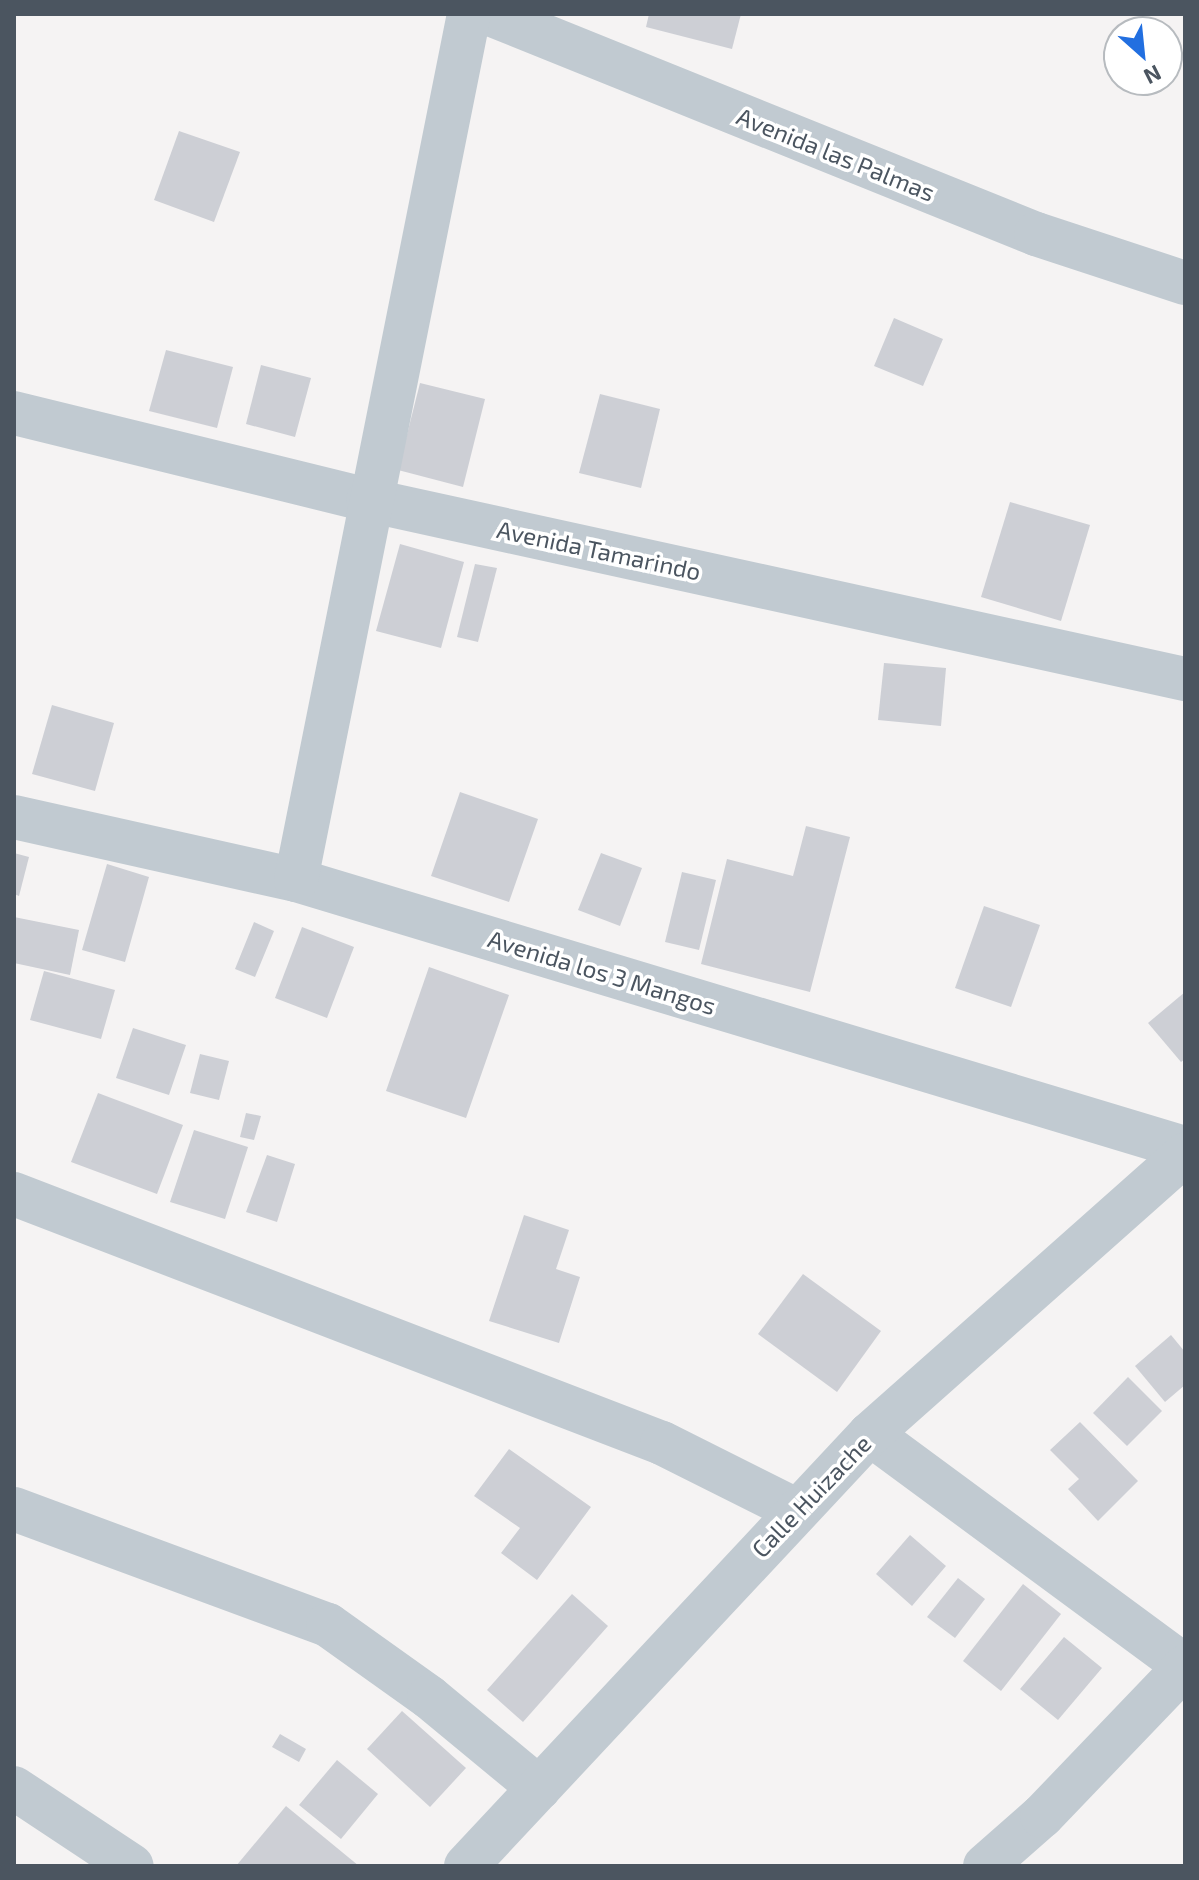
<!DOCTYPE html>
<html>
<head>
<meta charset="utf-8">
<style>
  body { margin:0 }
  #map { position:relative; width:1199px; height:1880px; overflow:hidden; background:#f5f3f3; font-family:"Exo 2",sans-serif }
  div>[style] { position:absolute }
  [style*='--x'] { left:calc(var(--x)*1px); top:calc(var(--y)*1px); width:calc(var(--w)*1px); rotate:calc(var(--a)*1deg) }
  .building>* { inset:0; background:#cdcfd5 }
  .minor>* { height:44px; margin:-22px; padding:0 22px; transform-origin:22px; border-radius:22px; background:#c1cad1 }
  span { translate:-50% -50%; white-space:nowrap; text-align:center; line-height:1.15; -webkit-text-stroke:7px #fff; paint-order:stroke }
  .street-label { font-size:24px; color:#4b5560 }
  .frame { position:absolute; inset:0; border:16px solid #4b5560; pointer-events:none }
  .north { position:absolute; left:1103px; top:16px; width:80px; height:80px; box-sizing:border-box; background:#fff; border:2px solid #b7bbbf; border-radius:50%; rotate:153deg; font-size:22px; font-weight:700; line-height:32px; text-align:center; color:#4b5560 }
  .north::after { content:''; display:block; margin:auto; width:28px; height:36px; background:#226fe0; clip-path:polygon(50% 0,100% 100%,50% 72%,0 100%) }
</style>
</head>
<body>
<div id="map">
  <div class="building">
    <i style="clip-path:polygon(649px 14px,741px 14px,732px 49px,646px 27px)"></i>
    <i style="clip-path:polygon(179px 131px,240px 152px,214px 222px,154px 200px)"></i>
    <i style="clip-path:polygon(894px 318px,943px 339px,923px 386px,874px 366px)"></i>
    <i style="clip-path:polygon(166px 350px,233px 367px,217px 428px,149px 411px)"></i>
    <i style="clip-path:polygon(261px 365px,311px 378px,295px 437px,246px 424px)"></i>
    <i style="clip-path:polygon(420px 383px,485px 399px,463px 487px,398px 470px)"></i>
    <i style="clip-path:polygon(600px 394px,660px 409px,641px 488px,579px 473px)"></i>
    <i style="clip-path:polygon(1010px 502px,1090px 525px,1061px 621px,981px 597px)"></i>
    <i style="clip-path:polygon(400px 544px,464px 562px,441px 648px,376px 631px)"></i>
    <i style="clip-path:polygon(475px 564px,497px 568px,478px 642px,457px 637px)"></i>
    <i style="clip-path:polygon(884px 663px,946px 668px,941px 726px,878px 720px)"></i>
    <i style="clip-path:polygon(52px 705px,114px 723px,95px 791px,32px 774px)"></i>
    <i style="clip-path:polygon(460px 792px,538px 819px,509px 902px,431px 876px)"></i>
    <i style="clip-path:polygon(806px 826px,850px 837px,810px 992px,701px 964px,727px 859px,793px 876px)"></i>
    <i style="clip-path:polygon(14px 853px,29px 857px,19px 896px,14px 894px)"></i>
    <i style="clip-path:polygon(601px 853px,642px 868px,620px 926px,578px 910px)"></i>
    <i style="clip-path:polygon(107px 864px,149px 877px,125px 962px,82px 950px)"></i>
    <i style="clip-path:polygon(682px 872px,716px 880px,699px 950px,665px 942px)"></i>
    <i style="clip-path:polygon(984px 906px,1040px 925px,1011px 1007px,955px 988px)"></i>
    <i style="clip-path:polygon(14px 917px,79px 930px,70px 975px,14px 963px)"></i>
    <i style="clip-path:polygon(254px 922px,274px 931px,255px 977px,235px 969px)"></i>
    <i style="clip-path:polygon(302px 927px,354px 947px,327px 1018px,275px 998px)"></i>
    <i style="clip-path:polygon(429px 967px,509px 995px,466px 1118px,386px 1091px)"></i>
    <i style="clip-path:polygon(44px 971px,115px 990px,101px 1039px,30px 1020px)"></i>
    <i style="clip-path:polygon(1185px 992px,1185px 1059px,1181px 1062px,1148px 1023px)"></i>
    <i style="clip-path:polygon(133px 1028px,186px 1045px,169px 1095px,116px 1078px)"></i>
    <i style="clip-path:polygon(200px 1054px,229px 1061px,219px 1100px,190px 1093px)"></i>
    <i style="clip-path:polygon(98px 1093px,183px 1125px,157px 1194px,71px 1162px)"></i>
    <i style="clip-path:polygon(246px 1113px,261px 1116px,254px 1140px,240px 1137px)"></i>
    <i style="clip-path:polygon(194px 1130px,248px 1147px,225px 1219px,170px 1202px)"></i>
    <i style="clip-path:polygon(267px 1155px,295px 1164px,277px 1222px,246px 1212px)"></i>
    <i style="clip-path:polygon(524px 1215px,569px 1230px,556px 1269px,580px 1277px,559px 1343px,489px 1321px)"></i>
    <i style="clip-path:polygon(803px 1274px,881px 1331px,837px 1392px,758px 1334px)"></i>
    <i style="clip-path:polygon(1171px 1335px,1185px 1352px,1185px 1385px,1165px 1402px,1135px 1366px)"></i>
    <i style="clip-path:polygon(1128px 1377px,1162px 1411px,1127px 1446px,1093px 1413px)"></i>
    <i style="clip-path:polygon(1080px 1422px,1138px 1481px,1098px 1521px,1068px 1489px,1079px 1479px,1050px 1450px)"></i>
    <i style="clip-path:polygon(509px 1449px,591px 1507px,537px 1580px,501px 1553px,520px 1528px,474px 1496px)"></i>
    <i style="clip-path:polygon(910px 1535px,946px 1566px,912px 1606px,876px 1574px)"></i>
    <i style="clip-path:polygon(958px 1578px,985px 1599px,955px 1638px,927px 1617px)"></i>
    <i style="clip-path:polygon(1023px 1584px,1061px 1614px,1001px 1691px,963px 1661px)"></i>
    <i style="clip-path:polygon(572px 1594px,608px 1626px,523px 1722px,487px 1690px)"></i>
    <i style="clip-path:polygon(1064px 1637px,1102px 1668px,1058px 1720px,1020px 1689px)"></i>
    <i style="clip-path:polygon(402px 1711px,466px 1768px,430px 1807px,367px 1749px)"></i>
    <i style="clip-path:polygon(280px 1734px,306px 1749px,299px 1762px,272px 1747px)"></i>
    <i style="clip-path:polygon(337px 1760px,378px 1794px,341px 1839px,299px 1805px)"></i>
    <i style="clip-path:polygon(286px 1806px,359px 1866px,236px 1866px)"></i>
  </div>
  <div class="minor">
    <i style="--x:490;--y:14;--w:589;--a:21.95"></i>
    <i style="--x:1036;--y:234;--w:157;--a:18.2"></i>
    <i style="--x:14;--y:413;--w:365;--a:13.8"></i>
    <i style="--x:368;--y:500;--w:836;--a:12.36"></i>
    <i style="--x:14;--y:817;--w:289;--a:12.6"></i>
    <i style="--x:296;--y:880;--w:929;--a:16.78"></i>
    <i style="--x:296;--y:880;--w:883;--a:-78.7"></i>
    <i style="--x:14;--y:1194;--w:694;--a:21.02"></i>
    <i style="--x:662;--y:1443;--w:150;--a:26.6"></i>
    <i style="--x:870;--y:1434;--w:391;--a:36.4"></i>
    <i style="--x:14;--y:1509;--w:335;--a:20.3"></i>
    <i style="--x:328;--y:1625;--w:124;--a:35.5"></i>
    <i style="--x:429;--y:1697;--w:143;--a:39.6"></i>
    <i style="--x:14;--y:1788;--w:141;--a:33.5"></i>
    <i style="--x:466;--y:1866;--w:591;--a:-46.92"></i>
    <i style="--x:870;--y:1434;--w:421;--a:-41.6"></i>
    <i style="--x:985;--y:1866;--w:76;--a:-41.3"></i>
    <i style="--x:1042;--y:1816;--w:207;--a:-46.2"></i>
  </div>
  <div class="street-label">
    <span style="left:836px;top:154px;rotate:22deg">Avenida las Palmas</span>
    <span style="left:599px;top:550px;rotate:12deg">Avenida Tamarindo</span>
    <span style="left:602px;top:972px;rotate:17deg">Avenida los 3 Mangos</span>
    <span style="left:811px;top:1496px;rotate:-46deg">Calle Huizache</span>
  </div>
  <div class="frame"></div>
  <div class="north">N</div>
</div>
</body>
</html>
